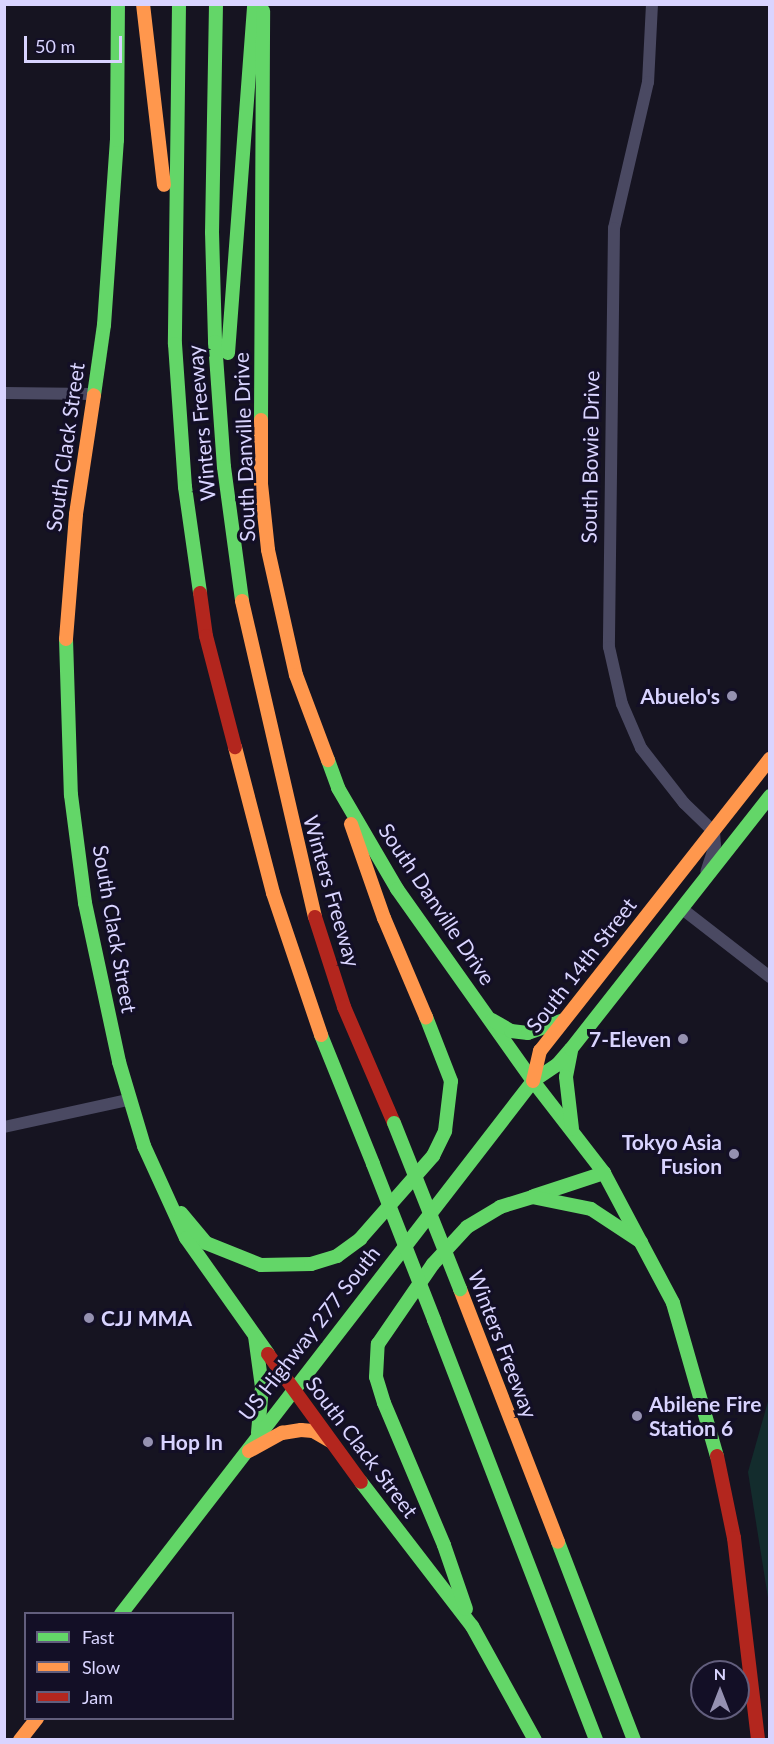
<!DOCTYPE html>
<html>
<head>
<meta charset="utf-8">
<style>
  body { margin:0 }
  #map { position:relative; width:774px; height:1744px; overflow:hidden; background:#161421; font-family:Lato,sans-serif }
  div>[style] { position:absolute }
  [style*='--x'] { left:calc(var(--x)*1px); top:calc(var(--y)*1px); width:calc(var(--w)*1px); rotate:calc(var(--a)*1deg) }
  .green>* { inset:0; background:#132c2d }
  .street>* { height:12px; margin:-6px; padding:0 6px; transform-origin:6px; border-radius:6px; background:#4a4962 }
  .fast>* { height:14px; margin:-7px; padding:0 7px; transform-origin:7px; border-radius:7px; background:#63d668 }
  .slow>* { height:14px; margin:-7px; padding:0 7px; transform-origin:7px; border-radius:7px; background:#ff974d }
  .jam>* { height:14px; margin:-7px; padding:0 7px; transform-origin:7px; border-radius:7px; background:#b3261e }
  .fast-bridge>* { height:14px; margin:-7px; padding:0 7px; transform-origin:7px; border-radius:7px; background:#63d668 }
  .dots>* { width:16px; height:16px; translate:-50% -50%; box-sizing:border-box; border:3px solid #130f26; border-radius:50% }
  span { translate:-50% -50%; white-space:nowrap; text-align:center; line-height:1.15; -webkit-text-stroke:6px #130f26; paint-order:stroke }
  .street-label { font-size:21px; color:#d9d4ff }
  .poi-label { font-size:21px; color:#d9d4ff; font-weight:700 }
  .right { translate:-100% -50%; text-align:right }
  .left { translate:0 -50%; text-align:left }
  .frame { position:absolute; inset:0; border:6px solid #d9d4ff; pointer-events:none }
  .legend { position:absolute; left:24px; top:1612px; width:210px; height:108px; box-sizing:border-box; background:#130f26; border:2px solid #625e7d; margin:0; padding:8px 10px; list-style:none; font-size:18px; color:#d9d4ff }
  .legend li { display:flex; align-items:center; gap:12px; height:30px }
  .legend b { width:30px; border:2px solid #625e7d }
  .north { position:absolute; left:690px; top:1660px; width:60px; height:60px; box-sizing:border-box; background:#130f26; border:2px solid #625e7d; border-radius:50%; rotate:0deg; font-size:16px; font-weight:700; line-height:24px; text-align:center; color:#d9d4ff }
  .north::after { content:''; display:block; margin:auto; width:21px; height:27px; background:#9591b1; clip-path:polygon(50% 0,100% 100%,50% 72%,0 100%) }
  .scale { position:absolute; left:24px; top:36px; width:98px; height:27px; box-sizing:border-box; border:3px solid #d9d4ff; border-top:0; padding-left:8px; font-size:18px; line-height:21px; white-space:nowrap; color:#d9d4ff; -webkit-text-stroke:4px #130f26; paint-order:stroke }
</style>
</head>
<body>
<div id="map">
  <div class="green">
    <i style="clip-path:polygon(769px 1398px,769px 1604px,748px 1472px)"></i>
  </div>
  <div class="street">
    <i style="--x:652;--y:4;--w:78;--a:92.9"></i>
    <i style="--x:648;--y:82;--w:150;--a:103.1"></i>
    <i style="--x:614;--y:228;--w:419;--a:90.7"></i>
    <i style="--x:609;--y:647;--w:58;--a:77.2"></i>
    <i style="--x:622;--y:704;--w:48;--a:66.6"></i>
    <i style="--x:641;--y:748;--w:70;--a:52"></i>
    <i style="--x:684;--y:803;--w:42;--a:44"></i>
    <i style="--x:714;--y:832;--w:13;--a:86"></i>
    <i style="--x:715;--y:845;--w:28;--a:108"></i>
    <i style="--x:4;--y:393;--w:89;--a:0.6"></i>
    <i style="--x:681;--y:908;--w:113;--a:37.8"></i>
    <i style="--x:4;--y:1127;--w:127;--a:-12.3"></i>
  </div>
  <div class="fast">
    <i style="--x:179;--y:4;--w:340;--a:90.7"></i>
    <i style="--x:175;--y:344;--w:143;--a:86"></i>
    <i style="--x:185;--y:487;--w:107;--a:81.9"></i>
    <i style="--x:216;--y:4;--w:228;--a:91"></i>
    <i style="--x:212;--y:232;--w:110;--a:88.4"></i>
    <i style="--x:215;--y:342;--w:125;--a:85.9"></i>
    <i style="--x:224;--y:467;--w:135;--a:82.3"></i>
    <i style="--x:228;--y:353;--w:350;--a:-85.7"></i>
    <i style="--x:94;--y:395;--w:71;--a:-81.9"></i>
    <i style="--x:104;--y:325;--w:185;--a:-86"></i>
    <i style="--x:117;--y:140;--w:136;--a:-89.6"></i>
    <i style="--x:261;--y:420;--w:409;--a:-89.7"></i>
    <i style="--x:66;--y:639;--w:156;--a:88.2"></i>
    <i style="--x:71;--y:795;--w:109;--a:82.6"></i>
    <i style="--x:85;--y:903;--w:163;--a:77.9"></i>
    <i style="--x:119;--y:1062;--w:88;--a:73.4"></i>
    <i style="--x:144;--y:1146;--w:101;--a:65.5"></i>
    <i style="--x:186;--y:1238;--w:142;--a:54.7"></i>
    <i style="--x:328;--y:760;--w:30;--a:70"></i>
    <i style="--x:338;--y:788;--w:117;--a:59.7"></i>
    <i style="--x:397;--y:889;--w:235;--a:54.7"></i>
    <i style="--x:533;--y:1081;--w:116;--a:52.3"></i>
    <i style="--x:604;--y:1173;--w:147;--a:62"></i>
    <i style="--x:673;--y:1303;--w:159;--a:74"></i>
    <i style="--x:492;--y:1020;--w:22;--a:30"></i>
    <i style="--x:511;--y:1031;--w:17;--a:7"></i>
    <i style="--x:528;--y:1033;--w:37;--a:-20"></i>
    <i style="--x:321;--y:1035;--w:139;--a:68"></i>
    <i style="--x:571;--y:1051;--w:26;--a:101"></i>
    <i style="--x:566;--y:1077;--w:52;--a:83.4"></i>
    <i style="--x:533;--y:1081;--w:29;--a:-34"></i>
    <i style="--x:557;--y:1065;--w:21;--a:-49"></i>
    <i style="--x:571;--y:1049;--w:322;--a:-51.8"></i>
    <i style="--x:534;--y:1196;--w:74;--a:-18.2"></i>
    <i style="--x:181;--y:1213;--w:39;--a:50"></i>
    <i style="--x:206;--y:1243;--w:59;--a:21.8"></i>
    <i style="--x:261;--y:1265;--w:50;--a:-1.1"></i>
    <i style="--x:311;--y:1264;--w:27;--a:-17"></i>
    <i style="--x:337;--y:1256;--w:29;--a:-36"></i>
    <i style="--x:360;--y:1239;--w:111;--a:-48.7"></i>
    <i style="--x:433;--y:1156;--w:28;--a:-64"></i>
    <i style="--x:445;--y:1131;--w:50;--a:-83.2"></i>
    <i style="--x:451;--y:1081;--w:69;--a:-111.3"></i>
    <i style="--x:434;--y:1320;--w:450;--a:68.9"></i>
    <i style="--x:255;--y:1336;--w:51;--a:82.2"></i>
    <i style="--x:262;--y:1387;--w:46;--a:95"></i>
    <i style="--x:361;--y:1482;--w:182;--a:52.4"></i>
    <i style="--x:472;--y:1626;--w:130;--a:61.1"></i>
    <i style="--x:558;--y:1542;--w:212;--a:69"></i>
    <i style="--x:466;--y:1609;--w:68;--a:-109"></i>
    <i style="--x:444;--y:1545;--w:154;--a:-112.9"></i>
    <i style="--x:384;--y:1403;--w:27;--a:-107"></i>
    <i style="--x:376;--y:1377;--w:33;--a:-87"></i>
    <i style="--x:378;--y:1344;--w:97;--a:-55.5"></i>
    <i style="--x:433;--y:1264;--w:50;--a:-47.4"></i>
    <i style="--x:467;--y:1227;--w:39;--a:-31"></i>
    <i style="--x:500;--y:1207;--w:34;--a:-17"></i>
    <i style="--x:532;--y:1197;--w:60;--a:11.5"></i>
    <i style="--x:591;--y:1209;--w:60;--a:33.4"></i>
    <i style="--x:121;--y:1614;--w:674;--a:-52.3"></i>
  </div>
  <div class="slow">
    <i style="--x:143;--y:4;--w:182;--a:83.4"></i>
    <i style="--x:261;--y:420;--w:64;--a:90"></i>
    <i style="--x:261;--y:484;--w:66;--a:83.9"></i>
    <i style="--x:268;--y:550;--w:128;--a:77.4"></i>
    <i style="--x:296;--y:675;--w:91;--a:69.4"></i>
    <i style="--x:242;--y:601;--w:324;--a:77"></i>
    <i style="--x:66;--y:639;--w:125;--a:-85.4"></i>
    <i style="--x:76;--y:514;--w:120;--a:-81.4"></i>
    <i style="--x:235;--y:747;--w:151;--a:75.4"></i>
    <i style="--x:273;--y:893;--w:150;--a:71.3"></i>
    <i style="--x:351;--y:824;--w:100;--a:70.7"></i>
    <i style="--x:384;--y:918;--w:108;--a:67"></i>
    <i style="--x:533;--y:1081;--w:31;--a:-77"></i>
    <i style="--x:540;--y:1051;--w:372;--a:-51.8"></i>
    <i style="--x:460;--y:1289;--w:271;--a:68.8"></i>
    <i style="--x:249;--y:1451;--w:38;--a:-29"></i>
    <i style="--x:282;--y:1433;--w:19;--a:-9"></i>
    <i style="--x:301;--y:1430;--w:12;--a:5"></i>
    <i style="--x:313;--y:1431;--w:20;--a:30"></i>
    <i style="--x:20;--y:1740;--w:28;--a:-52"></i>
  </div>
  <div class="jam">
    <i style="--x:200;--y:593;--w:43;--a:82.1"></i>
    <i style="--x:206;--y:636;--w:115;--a:75.4"></i>
    <i style="--x:315;--y:917;--w:95;--a:72.1"></i>
    <i style="--x:344;--y:1007;--w:126;--a:66.7"></i>
    <i style="--x:268;--y:1354;--w:158;--a:54"></i>
    <i style="--x:717;--y:1456;--w:84;--a:78.3"></i>
    <i style="--x:734;--y:1538;--w:203;--a:83.2"></i>
  </div>
  <div class="fast-bridge">
    <i style="--x:394;--y:1123;--w:179;--a:68.3"></i>
    <i style="--x:373;--y:1164;--w:168;--a:68.6"></i>
  </div>
  <div class="dots">
    <i style="left:732px;top:696px;background:#9591b1"></i>
    <i style="left:683px;top:1039px;background:#9591b1"></i>
    <i style="left:734px;top:1154px;background:#9591b1"></i>
    <i style="left:89px;top:1318px;background:#9591b1"></i>
    <i style="left:637px;top:1416px;background:#9591b1"></i>
    <i style="left:148px;top:1442px;background:#9591b1"></i>
  </div>
  <div class="street-label">
    <span style="left:201px;top:423px;rotate:-95deg">Winters Freeway</span>
    <span style="left:65px;top:447px;rotate:-82deg">South Clack Street</span>
    <span style="left:244px;top:447px;rotate:-92deg">South Danville Drive</span>
    <span style="left:590px;top:457px;rotate:-89deg">South Bowie Drive</span>
    <span style="left:332px;top:891px;rotate:74deg">Winters Freeway</span>
    <span style="left:437px;top:904px;rotate:56deg">South Danville Drive</span>
    <span style="left:115px;top:929px;rotate:80deg">South Clack Street</span>
    <span style="left:581px;top:965px;rotate:-52deg">South 14th Street</span>
    <span style="left:309px;top:1333px;rotate:-52deg">US Highway 277 South</span>
    <span style="left:503px;top:1344px;rotate:69deg">Winters Freeway</span>
    <span style="left:362px;top:1447px;rotate:53deg">South Clack Street</span>
  </div>
  <div class="poi-label">
    <span class="right" style="left:720px;top:696px">Abuelo's</span>
    <span class="right" style="left:671px;top:1039px">7-Eleven</span>
    <span class="right" style="left:722px;top:1154px">Tokyo Asia<br>Fusion</span>
    <span class="left" style="left:101px;top:1318px">CJJ MMA</span>
    <span class="left" style="left:649px;top:1416px">Abilene Fire<br>Station 6</span>
    <span class="left" style="left:160px;top:1442px">Hop In</span>
  </div>
  <div class="frame"></div>
  <ul class="legend">
  <li><b style="height:8px;background:#63d668"></b>Fast</li>
  <li><b style="height:8px;background:#ff974d"></b>Slow</li>
  <li><b style="height:8px;background:#b3261e"></b>Jam</li>
  </ul>
  <div class="north">N</div>
  <div class="scale">50 m</div>
</div>
</body>
</html>
